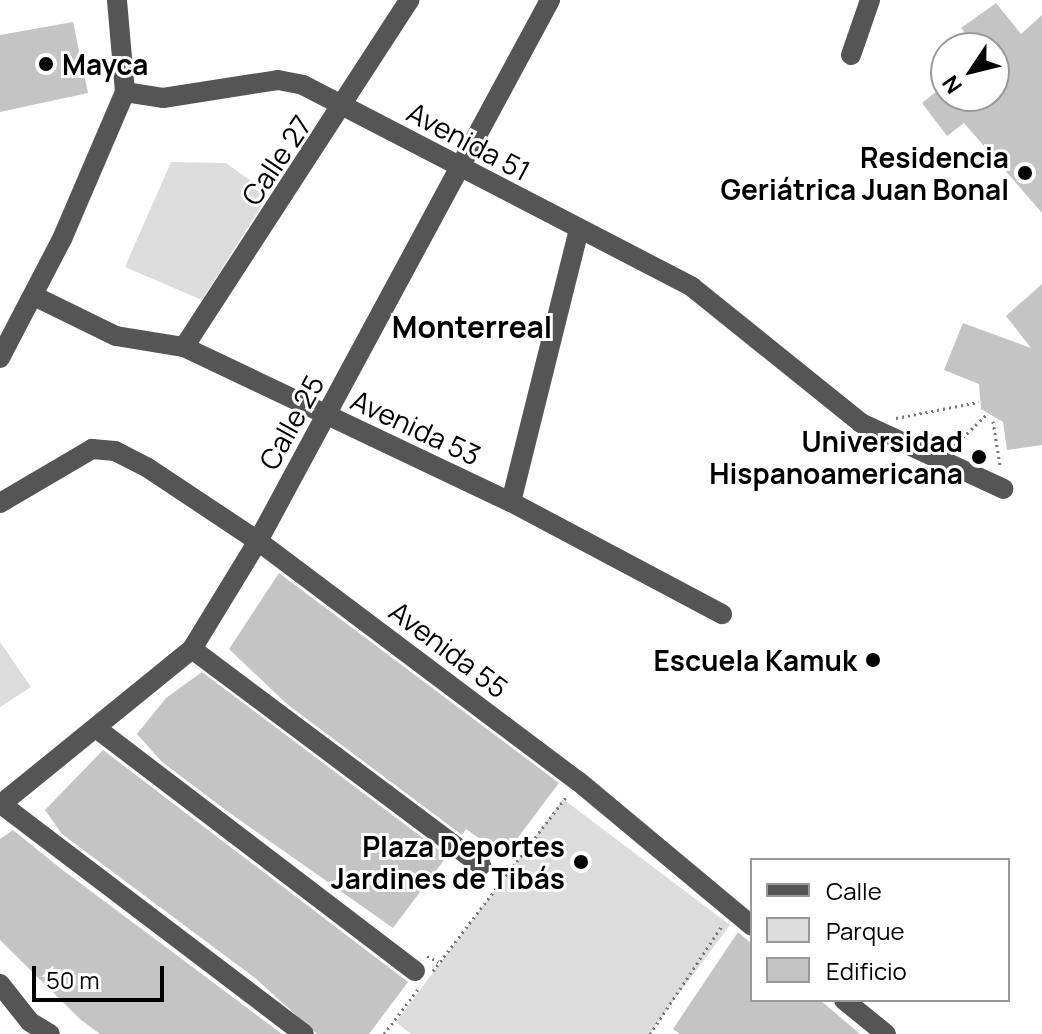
<!DOCTYPE html>
<html>
<head>
<meta charset="utf-8">
<style>
  body { margin:0 }
  #map { position:relative; width:1042px; height:1034px; overflow:hidden; background:#fff; font-family:Manrope,sans-serif }
  div>[style] { position:absolute }
  [style*='--x'] { left:calc(var(--x)*1px); top:calc(var(--y)*1px); width:calc(var(--w)*1px); rotate:calc(var(--a)*1deg) }
  .green>* { inset:0; background:#dcdcdc }
  .building>* { inset:0; background:#c4c4c4 }
  .path>* { height:3px; margin-top:-1.5px; transform-origin:0; background:repeating-linear-gradient(90deg,#777 0 2px,transparent 0 6px) }
  .minor>* { height:20px; margin:-10px; padding:0 10px; transform-origin:10px; border-radius:10px; background:#555 }
  .dots>* { width:22px; height:22px; translate:-50% -50%; box-sizing:border-box; border:4px solid #fff; border-radius:50% }
  span { translate:-50% -50%; white-space:nowrap; text-align:center; line-height:1.15; -webkit-text-stroke:6px #fff; paint-order:stroke }
  .poi-label { font-size:28px; color:#000; font-weight:700 }
  .left { translate:0 -50%; text-align:left }
  .right { translate:-100% -50%; text-align:right }
  .street-label { font-size:28px; color:#000 }
  .neighbourhood-label { font-size:30px; color:#000; font-weight:700 }
  .legend { position:absolute; left:750px; top:858px; width:260px; height:144px; box-sizing:border-box; background:#fff; border:2px solid #999; margin:0; padding:10px 14px; list-style:none; font-size:24px; color:#000 }
  .legend li { display:flex; align-items:center; gap:16px; height:40px }
  .legend b { width:40px; border:2px solid #999 }
  .north { position:absolute; left:930px; top:32px; width:80px; height:80px; box-sizing:border-box; background:#fff; border:2px solid #999; border-radius:50%; rotate:235deg; font-size:22px; font-weight:700; line-height:32px; text-align:center; color:#000 }
  .north::after { content:''; display:block; margin:auto; width:28px; height:36px; background:#000; clip-path:polygon(50% 0,100% 100%,50% 72%,0 100%) }
  .scale { position:absolute; left:32px; top:966px; width:132px; height:36px; box-sizing:border-box; border:4px solid #000; border-top:0; padding-left:10px; font-size:24px; line-height:28px; white-space:nowrap; color:#000; -webkit-text-stroke:6px #fff; paint-order:stroke }
</style>
</head>
<body>
<div id="map">
  <div class="green">
    <i style="clip-path:polygon(171px 162px,226px 163px,269px 194px,202px 300px,125px 267px)"></i>
    <i style="clip-path:polygon(0 642px,31px 687px,0 707px)"></i>
    <i style="clip-path:polygon(563px 799px,730px 925px,649px 1034px,411px 1034px,396px 1022px)"></i>
  </div>
  <div class="building">
    <i style="clip-path:polygon(996px 3px,1021px 34px,1042px 15px,1042px 213px,964px 123px,947px 136px,922px 103px,946px 84px,946px 96px,994px 96px,994px 48px,977px 48px,961px 28px)"></i>
    <i style="clip-path:polygon(73px 22px,88px 93px,0 112px,0 35px)"></i>
    <i style="clip-path:polygon(1042px 284px,1042px 445px,1007px 450px,1003px 422px,981px 409px,979px 384px,944px 370px,963px 323px,1031px 348px,1006px 316px)"></i>
    <i style="clip-path:polygon(279px 573px,559px 783px,504px 856px,466px 829px,462px 835px,288px 705px,229px 649px)"></i>
    <i style="clip-path:polygon(202px 672px,447px 856px,393px 928px,227px 811px,162px 762px,137px 734px,166px 698px)"></i>
    <i style="clip-path:polygon(103px 750px,408px 982px,369px 1034px,317px 1034px,255px 978px,62px 834px,45px 810px)"></i>
    <i style="clip-path:polygon(13px 830px,60px 868px,282px 1034px,100px 1034px,81px 1020px,0 940px,0 839px)"></i>
    <i style="clip-path:polygon(738px 932px,752px 944px,752px 1000px,820px 1000px,860px 1034px,680px 1034px,673px 1029px)"></i>
  </div>
  <div class="path">
    <i style="--x:896;--y:418;--w:84;--a:-11"></i>
    <i style="--x:993;--y:421;--w:45;--a:81"></i>
    <i style="--x:954;--y:446;--w:45;--a:-44.1"></i>
    <i style="--x:427;--y:956;--w:13;--a:27"></i>
    <i style="--x:433;--y:971;--w:220;--a:-52.6"></i>
    <i style="--x:384;--y:1034;--w:56;--a:-52.9"></i>
    <i style="--x:650;--y:1034;--w:132;--a:-56.4"></i>
  </div>
  <div class="minor">
    <i style="--x:851;--y:55;--w:58;--a:-70.9"></i>
    <i style="--x:125;--y:92;--w:38;--a:9"></i>
    <i style="--x:163;--y:98;--w:116;--a:-8.9"></i>
    <i style="--x:278;--y:80;--w:25;--a:11"></i>
    <i style="--x:303;--y:85;--w:438;--a:27.4"></i>
    <i style="--x:692;--y:287;--w:217;--a:38.8"></i>
    <i style="--x:861;--y:423;--w:157;--a:24.8"></i>
    <i style="--x:34;--y:296;--w:91;--a:26"></i>
    <i style="--x:116;--y:336;--w:69;--a:9.2"></i>
    <i style="--x:184;--y:347;--w:362;--a:25.4"></i>
    <i style="--x:511;--y:502;--w:239;--a:28"></i>
    <i style="--x:184;--y:347;--w:414;--a:-57"></i>
    <i style="--x:0;--y:358;--w:134;--a:-62.5"></i>
    <i style="--x:62;--y:239;--w:160;--a:-66.8"></i>
    <i style="--x:125;--y:92;--w:92;--a:-95"></i>
    <i style="--x:511;--y:502;--w:281;--a:-76"></i>
    <i style="--x:0;--y:503;--w:107;--a:-30.4"></i>
    <i style="--x:92;--y:449;--w:23;--a:5"></i>
    <i style="--x:115;--y:451;--w:37;--a:27"></i>
    <i style="--x:148;--y:468;--w:132;--a:33.6"></i>
    <i style="--x:258;--y:541;--w:400;--a:36.9"></i>
    <i style="--x:578;--y:781;--w:226;--a:39.8"></i>
    <i style="--x:192;--y:649;--w:361;--a:36.8"></i>
    <i style="--x:96;--y:728;--w:401;--a:37.3"></i>
    <i style="--x:1;--y:804;--w:380;--a:37.2"></i>
    <i style="--x:0;--y:805;--w:247;--a:-39.1"></i>
    <i style="--x:192;--y:649;--w:127;--a:-58.6"></i>
    <i style="--x:258;--y:541;--w:615;--a:-61.64"></i>
    <i style="--x:0;--y:984;--w:48;--a:51.7"></i>
    <i style="--x:30;--y:1022;--w:23;--a:31"></i>
    <i style="--x:844;--y:1000;--w:54;--a:39"></i>
  </div>
  <div class="dots">
    <i style="left:46px;top:64px;background:#000"></i>
    <i style="left:1025px;top:173px;background:#000"></i>
    <i style="left:979px;top:457px;background:#000"></i>
    <i style="left:873px;top:660px;background:#000"></i>
    <i style="left:581px;top:862px;background:#000"></i>
  </div>
  <div class="poi-label">
    <span class="left" style="left:62px;top:64px">Mayca</span>
    <span class="right" style="left:1009px;top:173px">Residencia<br>Geriátrica Juan Bonal</span>
    <span class="right" style="left:963px;top:457px">Universidad<br>Hispanoamericana</span>
    <span class="right" style="left:857px;top:660px">Escuela Kamuk</span>
    <span class="right" style="left:565px;top:862px">Plaza Deportes<br>Jardines de Tibás</span>
  </div>
  <div class="street-label">
    <span style="left:469px;top:141px;rotate:28deg">Avenida 51</span>
    <span style="left:276px;top:160px;rotate:-56deg">Calle 27</span>
    <span style="left:291px;top:422px;rotate:-61deg">Calle 25</span>
    <span style="left:416px;top:427px;rotate:25deg">Avenida 53</span>
    <span style="left:449px;top:649px;rotate:37deg">Avenida 55</span>
  </div>
  <div class="neighbourhood-label">
    <span style="left:472px;top:327px">Monterreal</span>
  </div>
  <ul class="legend">
  <li><b style="height:10px;background:#555"></b>Calle</li>
  <li><b style="height:22px;background:#dcdcdc"></b>Parque</li>
  <li><b style="height:22px;background:#c4c4c4"></b>Edificio</li>
  </ul>
  <div class="north">N</div>
  <div class="scale">50 m</div>
</div>
</body>
</html>
